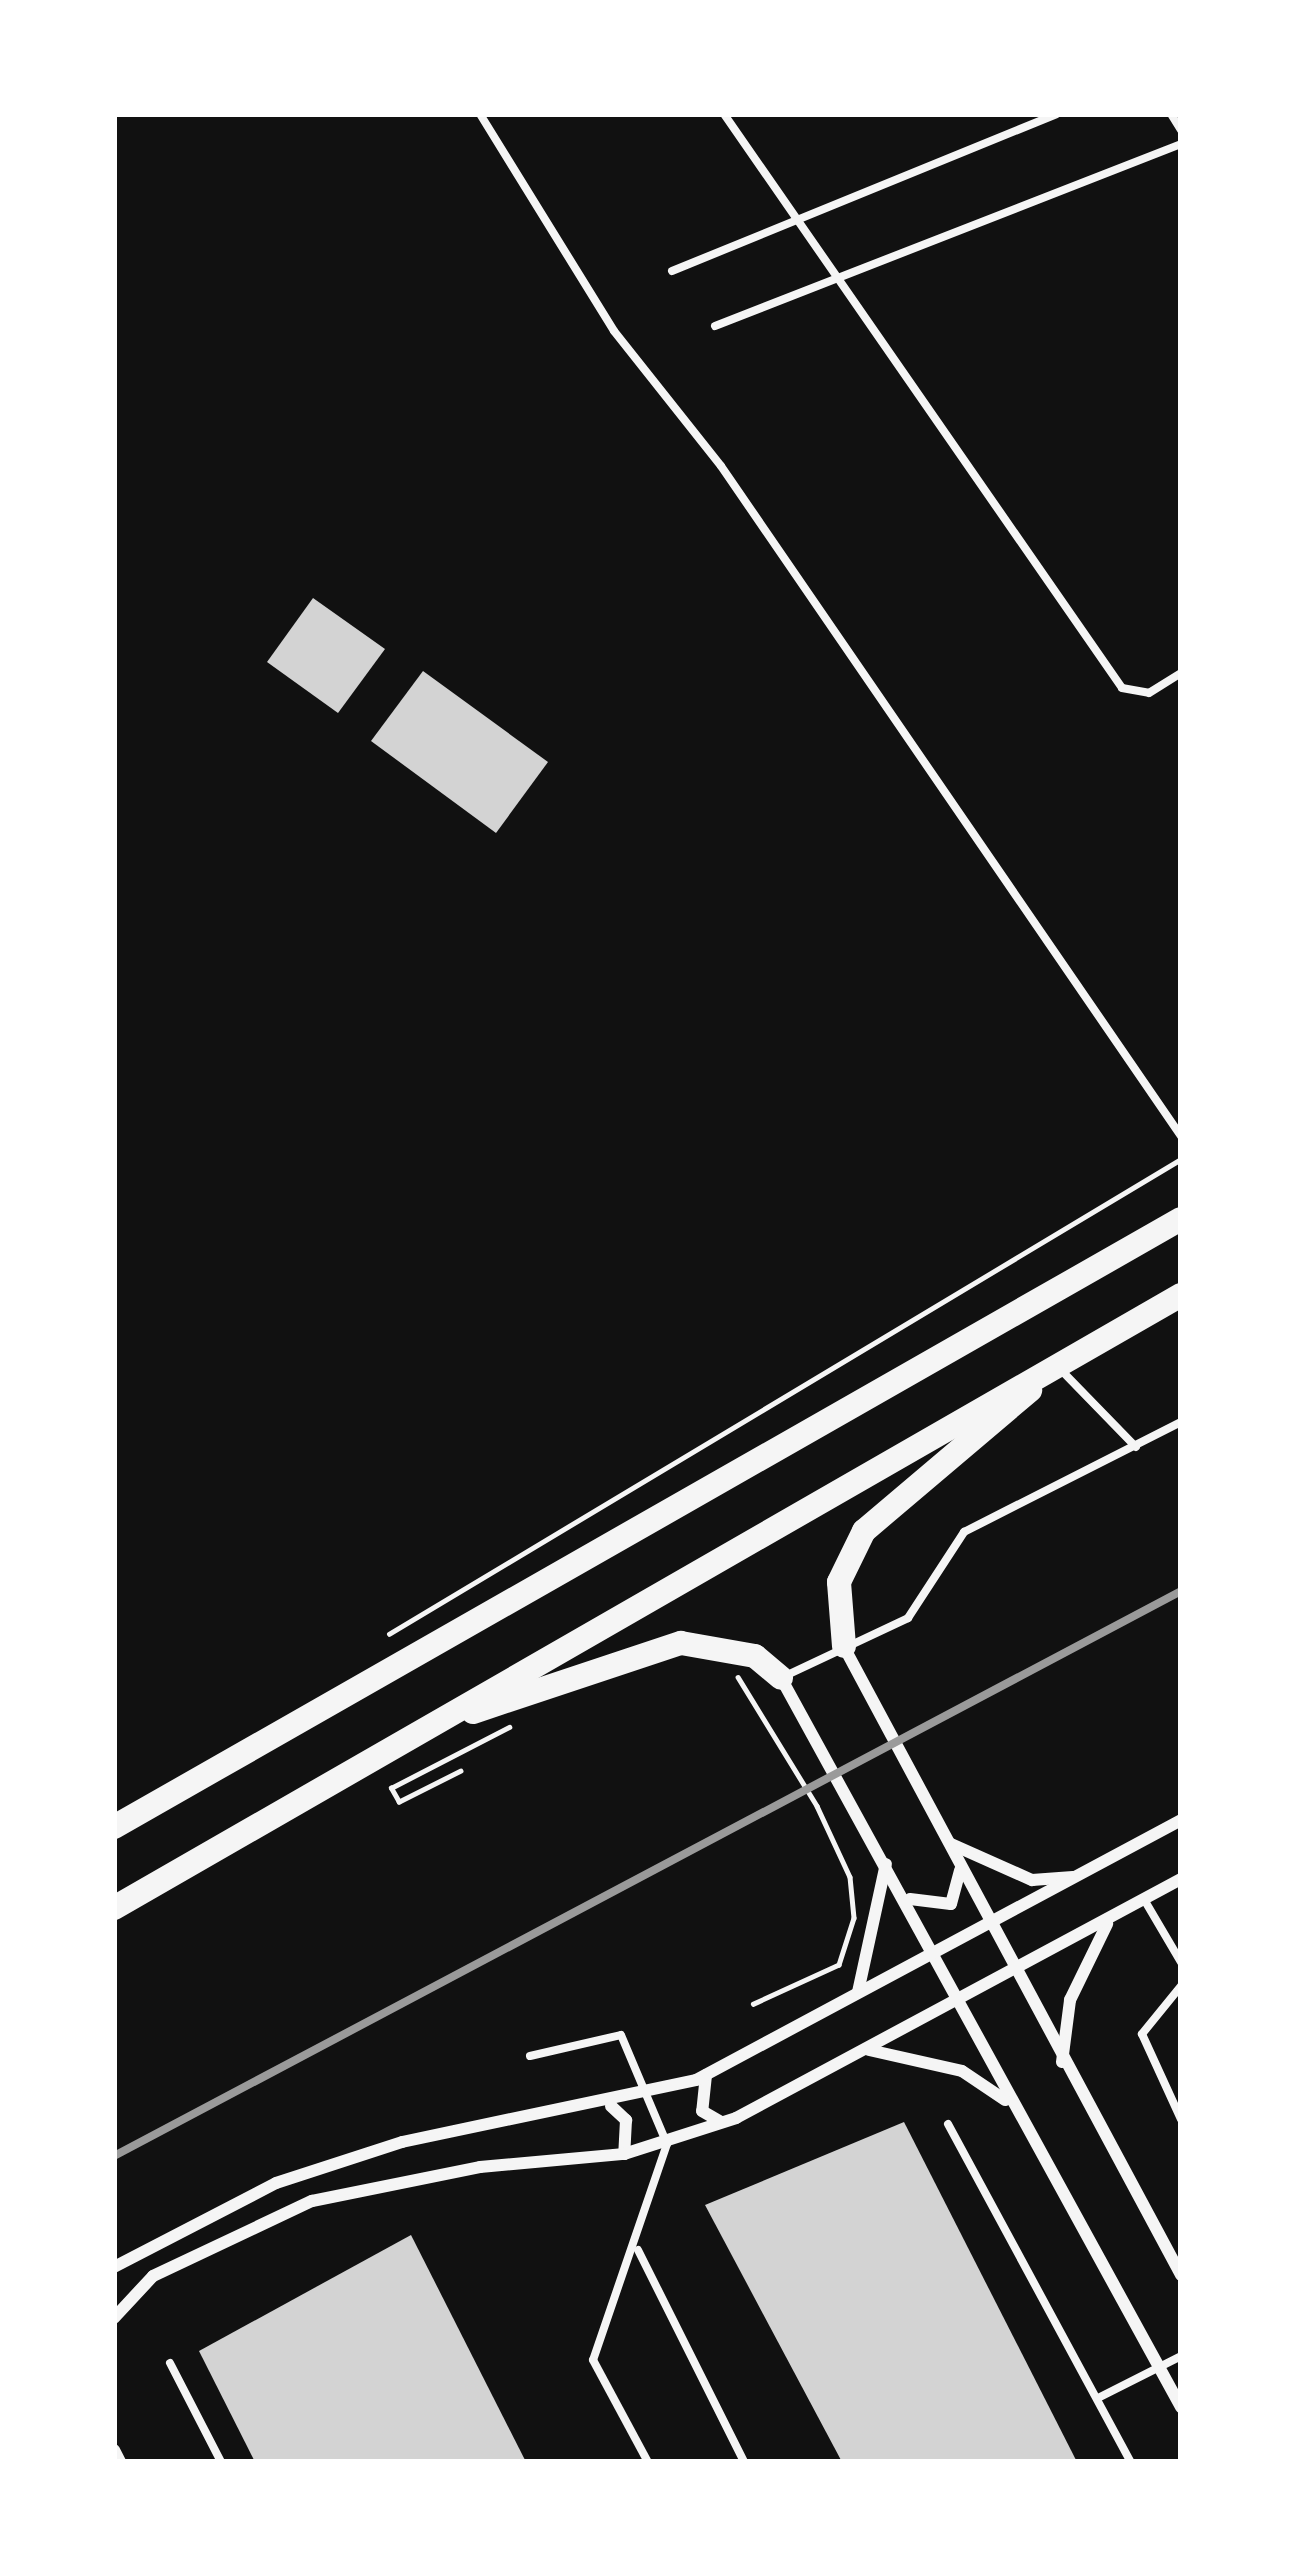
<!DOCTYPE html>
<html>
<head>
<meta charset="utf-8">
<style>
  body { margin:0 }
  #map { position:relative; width:1295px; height:2576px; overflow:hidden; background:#111; font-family:Helvetica,sans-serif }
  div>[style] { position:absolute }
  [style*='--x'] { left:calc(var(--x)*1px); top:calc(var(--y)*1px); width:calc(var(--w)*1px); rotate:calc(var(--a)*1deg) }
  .building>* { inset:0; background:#d3d3d3 }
  .path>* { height:4.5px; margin:-2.25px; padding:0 2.25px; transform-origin:2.25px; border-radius:2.25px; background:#f5f5f5 }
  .service>* { height:8px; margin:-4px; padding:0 4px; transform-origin:4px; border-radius:4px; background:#f5f5f5 }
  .minor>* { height:12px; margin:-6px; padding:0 6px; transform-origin:6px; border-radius:6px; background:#f5f5f5 }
  .trunk>* { height:24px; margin:-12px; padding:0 12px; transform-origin:12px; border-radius:12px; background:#f5f5f5 }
  .rail>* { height:8px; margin:-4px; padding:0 4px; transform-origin:4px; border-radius:4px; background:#9a9a9a }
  span { translate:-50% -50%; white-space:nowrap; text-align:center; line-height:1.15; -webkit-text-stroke:9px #fff; paint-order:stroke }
  .frame { position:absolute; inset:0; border:117px solid #fff; pointer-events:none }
</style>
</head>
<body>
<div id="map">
  <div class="building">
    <i style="clip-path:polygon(313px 598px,385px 649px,338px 713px,267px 662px)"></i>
    <i style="clip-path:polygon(423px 671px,548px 762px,496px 833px,371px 741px)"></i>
    <i style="clip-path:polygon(904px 2122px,1077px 2462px,842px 2462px,705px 2205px)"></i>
    <i style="clip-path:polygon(411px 2235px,526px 2462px,255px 2462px,199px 2351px)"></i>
  </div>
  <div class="path">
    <i style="--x:389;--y:1634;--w:924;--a:-30.95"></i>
    <i style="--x:738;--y:1677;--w:151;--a:58.5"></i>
    <i style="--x:817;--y:1806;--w:78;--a:65.1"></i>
    <i style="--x:850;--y:1877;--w:41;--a:84.4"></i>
    <i style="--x:854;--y:1918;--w:49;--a:107.7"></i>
    <i style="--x:839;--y:1965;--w:94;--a:155.4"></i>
    <i style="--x:461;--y:1771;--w:69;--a:153.4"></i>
    <i style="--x:399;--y:1802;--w:16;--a:-120"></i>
    <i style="--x:391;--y:1788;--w:133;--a:-27.3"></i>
  </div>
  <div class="service">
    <i style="--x:480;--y:114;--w:255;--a:58.3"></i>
    <i style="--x:614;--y:331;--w:172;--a:51.6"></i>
    <i style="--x:721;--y:466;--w:813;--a:55.53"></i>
    <i style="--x:724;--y:114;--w:698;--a:55.26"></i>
    <i style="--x:1122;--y:688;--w:27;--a:10"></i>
    <i style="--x:1149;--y:693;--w:38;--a:-32"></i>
    <i style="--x:1171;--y:114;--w:19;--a:58"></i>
    <i style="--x:672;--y:271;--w:415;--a:-22.2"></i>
    <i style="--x:715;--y:326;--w:500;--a:-21.33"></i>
    <i style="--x:1062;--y:1371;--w:106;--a:45.8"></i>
    <i style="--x:785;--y:1676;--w:136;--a:-25.2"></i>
    <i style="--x:908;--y:1618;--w:103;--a:-56.9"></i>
    <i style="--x:964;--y:1532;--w:243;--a:-26.9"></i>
    <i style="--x:1145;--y:1901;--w:71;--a:59.5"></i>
    <i style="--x:1181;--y:1986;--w:62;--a:129.1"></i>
    <i style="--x:1142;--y:2034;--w:94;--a:65.4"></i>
    <i style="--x:530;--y:2056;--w:93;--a:-13"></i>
    <i style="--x:621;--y:2035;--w:118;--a:67.1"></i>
    <i style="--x:667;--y:2144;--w:228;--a:108.9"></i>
    <i style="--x:593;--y:2360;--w:116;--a:61.7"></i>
    <i style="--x:948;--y:2124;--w:384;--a:61.6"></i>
    <i style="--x:638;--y:2250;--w:237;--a:63.4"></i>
    <i style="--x:170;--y:2363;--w:111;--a:62.7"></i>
    <i style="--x:1098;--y:2398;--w:93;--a:-26.8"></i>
  </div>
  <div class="minor">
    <i style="--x:844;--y:1647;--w:713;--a:61.78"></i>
    <i style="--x:781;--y:1678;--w:832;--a:61.25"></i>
    <i style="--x:951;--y:1844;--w:89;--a:24"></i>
    <i style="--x:1032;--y:1880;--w:41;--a:-4.2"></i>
    <i style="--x:910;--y:1899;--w:41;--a:7"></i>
    <i style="--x:951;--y:1904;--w:35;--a:-75"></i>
    <i style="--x:858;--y:1992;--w:131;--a:-77.7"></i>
    <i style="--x:869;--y:2050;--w:95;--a:12.7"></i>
    <i style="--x:962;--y:2071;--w:52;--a:34"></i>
    <i style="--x:1062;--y:2062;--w:63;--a:-82.6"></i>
    <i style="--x:1070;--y:2000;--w:85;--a:-64"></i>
    <i style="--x:706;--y:2075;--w:36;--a:96"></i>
    <i style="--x:702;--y:2111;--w:22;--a:30"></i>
    <i style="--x:611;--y:2106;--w:21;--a:43"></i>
    <i style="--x:626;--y:2120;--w:34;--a:93"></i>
    <i style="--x:114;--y:2267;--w:182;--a:-27.4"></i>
    <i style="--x:276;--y:2183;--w:133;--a:-18"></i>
    <i style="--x:402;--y:2142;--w:300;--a:-11.9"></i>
    <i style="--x:696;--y:2080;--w:550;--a:-28.19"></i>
    <i style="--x:114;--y:2318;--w:57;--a:-47.1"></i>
    <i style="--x:153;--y:2276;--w:176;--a:-25.3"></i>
    <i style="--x:312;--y:2201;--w:171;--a:-11.4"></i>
    <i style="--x:480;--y:2167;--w:145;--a:-5.2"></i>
    <i style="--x:624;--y:2154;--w:118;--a:-17.8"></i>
    <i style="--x:736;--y:2118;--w:505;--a:-28.24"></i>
    <i style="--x:114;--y:2450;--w:13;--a:63"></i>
  </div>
  <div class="trunk">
    <i style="--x:844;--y:1646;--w:64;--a:-94.5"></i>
    <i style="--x:839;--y:1582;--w:57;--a:-63.9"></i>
    <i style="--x:864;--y:1531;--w:218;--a:-40.3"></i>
    <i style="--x:473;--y:1712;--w:219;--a:-18.4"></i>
    <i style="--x:681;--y:1643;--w:75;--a:10"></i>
    <i style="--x:755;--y:1656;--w:34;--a:40"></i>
    <i style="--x:114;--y:1827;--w:1228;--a:-29.68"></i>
    <i style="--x:114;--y:1908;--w:1231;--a:-29.88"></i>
  </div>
  <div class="rail">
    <i style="--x:114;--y:2156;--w:1207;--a:-27.9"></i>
  </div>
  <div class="frame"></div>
</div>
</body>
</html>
